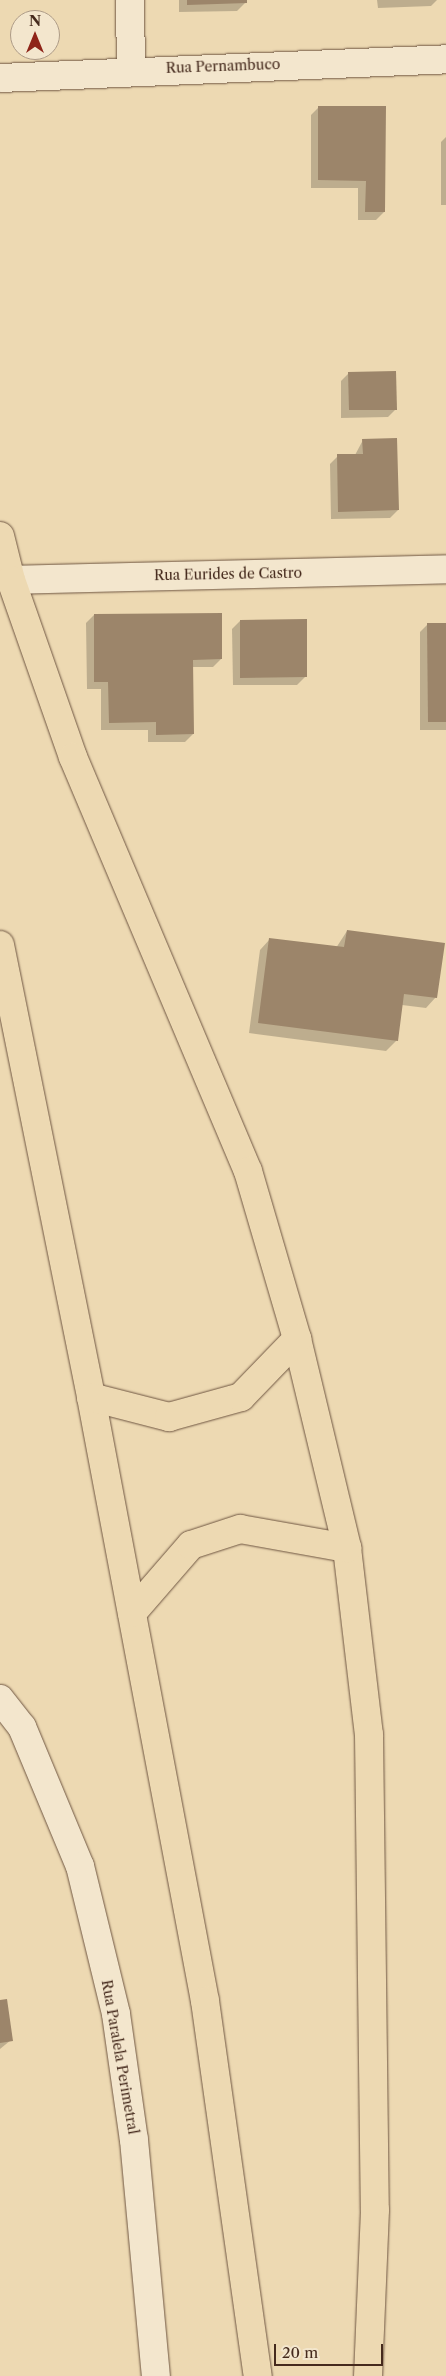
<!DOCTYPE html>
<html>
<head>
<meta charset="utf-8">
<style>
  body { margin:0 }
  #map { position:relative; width:446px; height:2376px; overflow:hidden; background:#edd9b2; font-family:"Libre Caslon Text",serif }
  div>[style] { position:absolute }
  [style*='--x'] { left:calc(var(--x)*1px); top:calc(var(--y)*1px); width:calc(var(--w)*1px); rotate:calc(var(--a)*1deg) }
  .shadow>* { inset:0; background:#0003 }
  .building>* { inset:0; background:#9c856a }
  .roads { filter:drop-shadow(0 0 1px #6f5642) drop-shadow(0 0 1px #6f5642) }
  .minor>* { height:28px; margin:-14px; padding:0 14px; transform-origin:14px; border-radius:14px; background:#f3e6cd }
  .major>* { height:28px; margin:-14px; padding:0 14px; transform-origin:14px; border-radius:14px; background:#edd9b2 }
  span { translate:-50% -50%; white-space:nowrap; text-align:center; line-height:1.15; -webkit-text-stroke:4px #f3e6cd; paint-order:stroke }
  .street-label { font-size:14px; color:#452a1d }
  .north { position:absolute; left:10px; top:10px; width:50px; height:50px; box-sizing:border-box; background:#f3e6cd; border:1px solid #ad9b87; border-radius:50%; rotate:0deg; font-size:14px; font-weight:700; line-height:20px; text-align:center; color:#452a1d }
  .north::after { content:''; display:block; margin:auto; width:18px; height:22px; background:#8f2418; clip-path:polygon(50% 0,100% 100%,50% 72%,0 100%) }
  .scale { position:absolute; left:274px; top:2344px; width:109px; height:22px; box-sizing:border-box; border:2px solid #452a1d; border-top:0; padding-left:6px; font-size:15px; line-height:18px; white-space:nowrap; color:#452a1d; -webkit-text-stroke:4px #f3e6cd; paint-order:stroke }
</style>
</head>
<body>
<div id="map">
  <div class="shadow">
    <i style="clip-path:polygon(179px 0,245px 0,245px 3px,237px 11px,179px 12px)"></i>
    <i style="clip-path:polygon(377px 0,437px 0,431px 6px,378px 8px)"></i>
    <i style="clip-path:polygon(319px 107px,384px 108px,384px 212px,376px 220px,358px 220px,358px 188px,311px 188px,311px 115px)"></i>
    <i style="clip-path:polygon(446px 137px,446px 205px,441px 205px,441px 142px)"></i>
    <i style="clip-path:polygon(349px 373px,396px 409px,388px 417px,341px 418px,341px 381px)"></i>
    <i style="clip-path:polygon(363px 440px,398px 510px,390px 518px,331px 519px,330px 464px,338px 456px,355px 455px)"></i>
    <i style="clip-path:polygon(94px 615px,221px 659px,213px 667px,192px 667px,193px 734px,185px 742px,148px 742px,148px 730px,101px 730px,101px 689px,87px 689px,86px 623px)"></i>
    <i style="clip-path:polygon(240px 621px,305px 677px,297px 685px,233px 685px,232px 629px)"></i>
    <i style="clip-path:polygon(428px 624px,446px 624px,446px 730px,420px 730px,420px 632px)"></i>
    <i style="clip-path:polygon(347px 931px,436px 997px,426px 1008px,402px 1005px,397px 1040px,386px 1051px,249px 1033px,260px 950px,270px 939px,336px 948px)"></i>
    <i style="clip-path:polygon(0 2002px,11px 2040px,0 2049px)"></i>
  </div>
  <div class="building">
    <i style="clip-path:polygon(187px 0,247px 0,247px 3px,187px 5px)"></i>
    <i style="clip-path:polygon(318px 106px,386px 106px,385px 212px,365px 212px,366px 181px,318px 180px)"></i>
    <i style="clip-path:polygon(396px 371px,397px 410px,349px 410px,348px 372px)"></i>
    <i style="clip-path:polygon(397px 438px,399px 510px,338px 512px,337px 454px,363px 454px,362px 439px)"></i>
    <i style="clip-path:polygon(222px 613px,222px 659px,193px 660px,194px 734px,156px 735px,156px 722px,109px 723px,108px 682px,94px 682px,94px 614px)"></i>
    <i style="clip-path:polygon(307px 619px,307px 677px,240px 678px,240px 620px)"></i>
    <i style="clip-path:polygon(427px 623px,446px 623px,446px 722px,428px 722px)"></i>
    <i style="clip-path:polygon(347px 930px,445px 943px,437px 998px,404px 994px,398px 1041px,258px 1023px,269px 938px,344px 947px)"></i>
    <i style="clip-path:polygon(7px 1999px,13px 2041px,0 2043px,0 2000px)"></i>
  </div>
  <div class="roads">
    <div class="minor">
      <i style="--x:130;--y:0;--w:69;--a:89.2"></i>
      <i style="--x:0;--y:78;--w:446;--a:-2.4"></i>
      <i style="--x:11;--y:580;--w:435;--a:-1.4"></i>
      <i style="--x:0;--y:1699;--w:36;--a:52"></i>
      <i style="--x:22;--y:1727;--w:151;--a:67.4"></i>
      <i style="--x:80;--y:1866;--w:152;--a:76.3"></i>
      <i style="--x:116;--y:2014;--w:127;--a:81.9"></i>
      <i style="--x:134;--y:2140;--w:237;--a:84.7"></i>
    </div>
    <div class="major">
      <i style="--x:0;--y:536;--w:45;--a:76"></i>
      <i style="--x:11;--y:580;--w:188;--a:70.7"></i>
      <i style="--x:73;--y:757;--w:449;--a:67.1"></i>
      <i style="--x:248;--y:1171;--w:175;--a:73.7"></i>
      <i style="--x:297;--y:1339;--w:215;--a:76.5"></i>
      <i style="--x:347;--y:1548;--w:187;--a:83.3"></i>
      <i style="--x:369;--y:1734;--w:476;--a:89.3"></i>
      <i style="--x:375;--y:2210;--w:166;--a:92.4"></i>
      <i style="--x:0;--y:945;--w:461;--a:78.6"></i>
      <i style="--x:91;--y:1397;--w:615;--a:79.31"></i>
      <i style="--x:205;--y:2001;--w:379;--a:82"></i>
      <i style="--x:91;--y:1397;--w:81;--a:14.4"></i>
      <i style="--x:169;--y:1417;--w:75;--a:-15.5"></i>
      <i style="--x:241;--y:1397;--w:81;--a:-46"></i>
      <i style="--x:132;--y:1613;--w:90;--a:-49.1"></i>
      <i style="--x:191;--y:1545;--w:52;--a:-18.1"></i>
      <i style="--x:240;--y:1529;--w:109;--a:10.1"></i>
    </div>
  </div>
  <div class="street-label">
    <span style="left:223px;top:66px;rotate:-2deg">Rua Pernambuco</span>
    <span style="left:228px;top:574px;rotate:-1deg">Rua Eurides de Castro</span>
    <span style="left:120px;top:2057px;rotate:80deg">Rua Paralela Perimetral</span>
  </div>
  <div class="north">N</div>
  <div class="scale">20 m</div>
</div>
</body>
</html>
